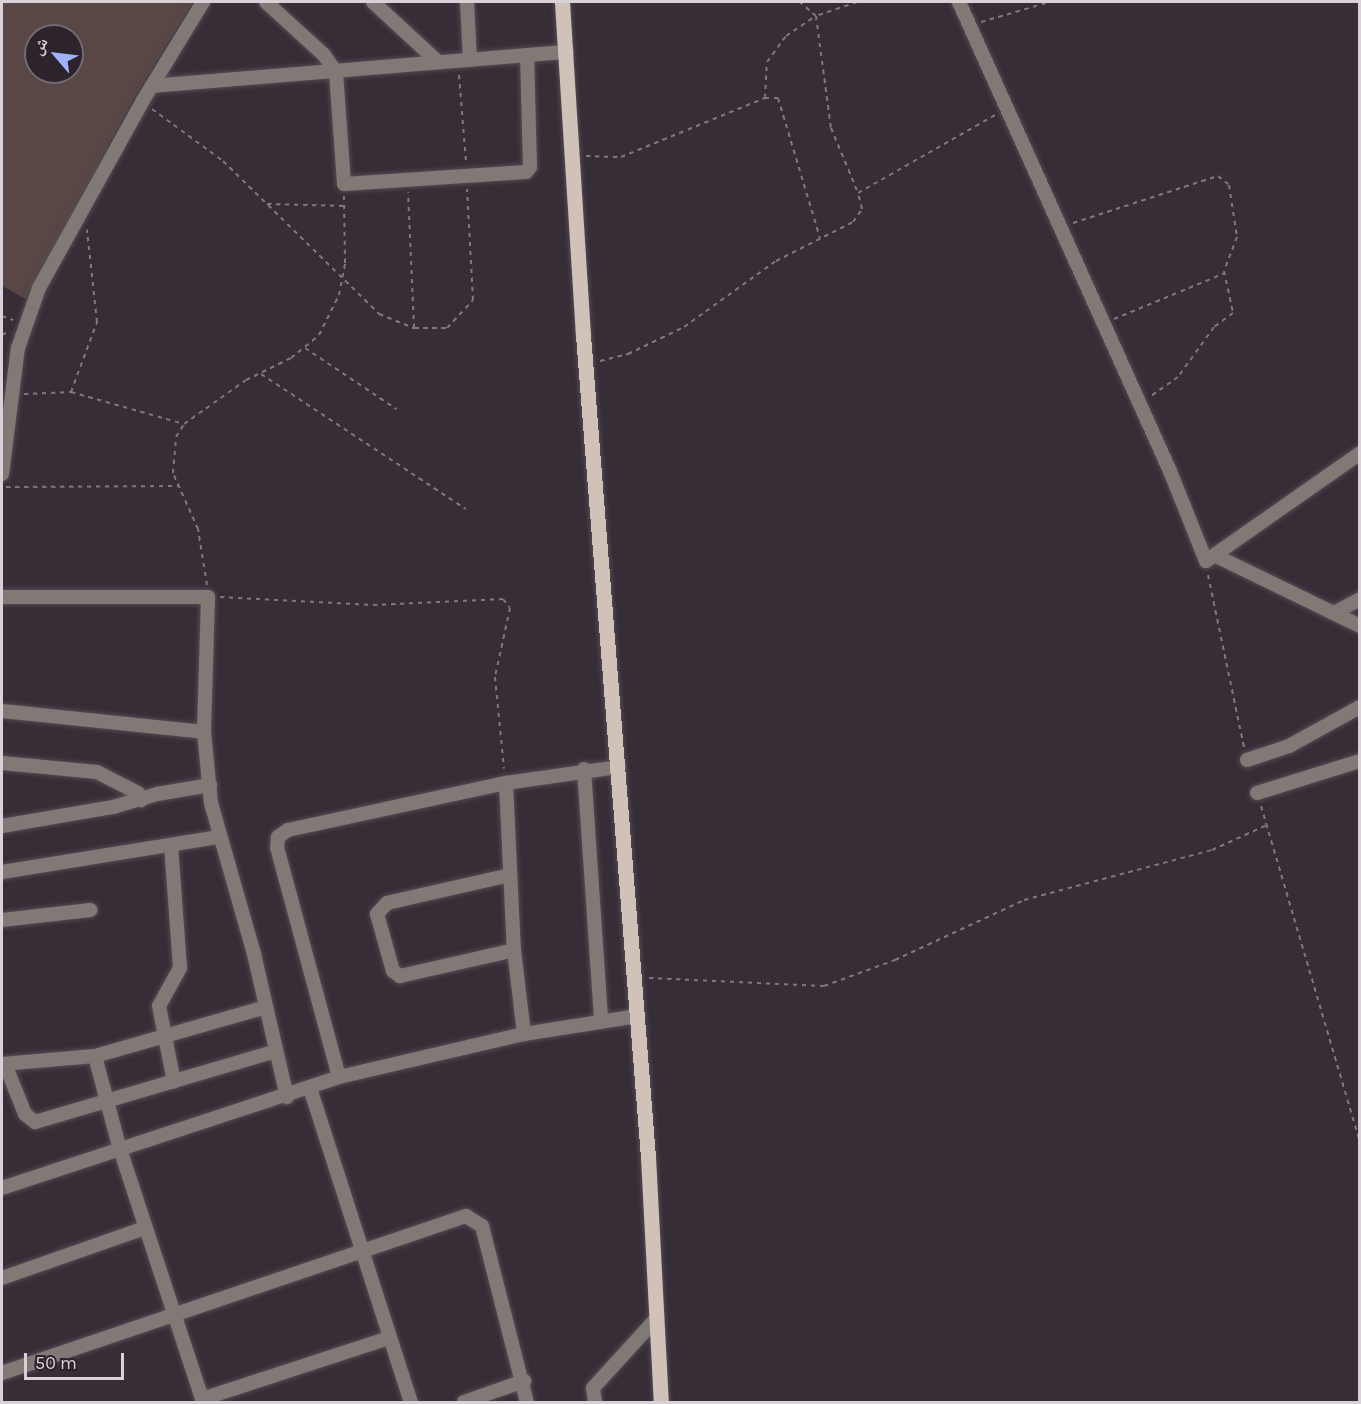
<!DOCTYPE html>
<html>
<head>
<meta charset="utf-8">
<style>
  body { margin:0 }
  #map { position:relative; width:1361px; height:1404px; overflow:hidden; background:#372d37; font-family:Karla,"Noto Naskh Arabic",sans-serif }
  div>[style] { position:absolute }
  [style*='--x'] { left:calc(var(--x)*1px); top:calc(var(--y)*1px); width:calc(var(--w)*1px); rotate:calc(var(--a)*1deg) }
  .building>* { inset:0; background:#584744 }
  .path>* { height:2px; margin-top:-1px; transform-origin:0; background:repeating-linear-gradient(90deg,#80777f 0 4.5px,transparent 0 9px) }
  .roads { filter:drop-shadow(0 0 2px #544b54) drop-shadow(0 0 2px #544b54) }
  .minor>* { height:14px; margin:-7px; padding:0 7px; transform-origin:7px; border-radius:7px; background:#807975 }
  .major>* { height:15px; margin:-7.5px; padding:0 7.5px; transform-origin:7.5px; border-radius:7.5px; background:#d0c2b9 }
  span { translate:-50% -50%; white-space:nowrap; text-align:center; line-height:1.15; -webkit-text-stroke:4.5px #2d232d; paint-order:stroke }
  .frame { position:absolute; inset:0; border:3px solid #d8d1d7; pointer-events:none }
  .north { position:absolute; left:24px; top:24px; width:60px; height:60px; box-sizing:border-box; background:#2d232d; border:2px solid #716971; border-radius:50%; rotate:298deg; font-size:16px; font-weight:700; line-height:24px; text-align:center; color:#d8d1d7 }
  .north::after { content:''; display:block; margin:auto; width:21px; height:27px; background:#9fb3fd; clip-path:polygon(50% 0,100% 100%,50% 72%,0 100%) }
  .scale { position:absolute; left:24px; top:1353px; width:100px; height:27px; box-sizing:border-box; border:3px solid #d8d1d7; border-top:0; padding-left:8px; font-size:18px; line-height:21px; white-space:nowrap; color:#d8d1d7; -webkit-text-stroke:4px #2d232d; paint-order:stroke }
</style>
</head>
<body>
<div id="map">
  <div class="building">
    <i style="clip-path:polygon(evenodd,2px 2px,193px 2px,134px 98px,26px 299px,2px 286px,2px 2px,36px 36px,72px 36px,72px 72px,36px 72px,36px 36px)"></i>
  </div>
  <div class="path">
    <i style="--x:857;--y:2;--w:43;--a:161.1"></i>
    <i style="--x:816;--y:16;--w:113;--a:82.4"></i>
    <i style="--x:831;--y:128;--w:70;--a:67.4"></i>
    <i style="--x:981;--y:22;--w:72;--a:-16.2"></i>
    <i style="--x:459;--y:75;--w:87;--a:85.4"></i>
    <i style="--x:765;--y:98;--w:36;--a:-87"></i>
    <i style="--x:767;--y:62;--w:32;--a:-54"></i>
    <i style="--x:786;--y:36;--w:36;--a:-34"></i>
    <i style="--x:816;--y:16;--w:21;--a:-139"></i>
    <i style="--x:152;--y:109;--w:88;--a:36.2"></i>
    <i style="--x:223;--y:161;--w:219;--a:44.4"></i>
    <i style="--x:379;--y:314;--w:38;--a:22"></i>
    <i style="--x:414;--y:328;--w:136;--a:-92.5"></i>
    <i style="--x:586;--y:156;--w:35;--a:2"></i>
    <i style="--x:621;--y:157;--w:156;--a:-22.3"></i>
    <i style="--x:765;--y:98;--w:13;--a:0"></i>
    <i style="--x:778;--y:98;--w:146;--a:73.3"></i>
    <i style="--x:267;--y:204;--w:78;--a:1.5"></i>
    <i style="--x:1073;--y:223;--w:152;--a:-18"></i>
    <i style="--x:1218;--y:176;--w:14;--a:39"></i>
    <i style="--x:1229;--y:185;--w:53;--a:81.3"></i>
    <i style="--x:1237;--y:237;--w:36;--a:111"></i>
    <i style="--x:1224;--y:271;--w:43;--a:77.9"></i>
    <i style="--x:1233;--y:313;--w:24;--a:144"></i>
    <i style="--x:1214;--y:327;--w:62;--a:125.8"></i>
    <i style="--x:1178;--y:377;--w:32;--a:145"></i>
    <i style="--x:2;--y:316;--w:12;--a:20"></i>
    <i style="--x:1114;--y:319;--w:120;--a:-22.5"></i>
    <i style="--x:414;--y:328;--w:33;--a:0"></i>
    <i style="--x:447;--y:328;--w:38;--a:-47"></i>
    <i style="--x:473;--y:300;--w:111;--a:-93.1"></i>
    <i style="--x:2;--y:335;--w:9;--a:-27"></i>
    <i style="--x:305;--y:348;--w:110;--a:33.8"></i>
    <i style="--x:600;--y:361;--w:29;--a:-14"></i>
    <i style="--x:628;--y:354;--w:62;--a:-25.7"></i>
    <i style="--x:684;--y:327;--w:113;--a:-35.7"></i>
    <i style="--x:776;--y:261;--w:86;--a:-26.9"></i>
    <i style="--x:853;--y:222;--w:16;--a:-55"></i>
    <i style="--x:862;--y:209;--w:16;--a:-104"></i>
    <i style="--x:858;--y:193;--w:160;--a:-29.6"></i>
    <i style="--x:261;--y:374;--w:245;--a:33.4"></i>
    <i style="--x:71;--y:392;--w:75;--a:-69.6"></i>
    <i style="--x:97;--y:322;--w:93;--a:-96.2"></i>
    <i style="--x:24;--y:394;--w:47;--a:-2.4"></i>
    <i style="--x:71;--y:392;--w:117;--a:15.8"></i>
    <i style="--x:6;--y:487;--w:172;--a:-0.3"></i>
    <i style="--x:1208;--y:575;--w:177;--a:78.2"></i>
    <i style="--x:207;--y:585;--w:57;--a:-99.1"></i>
    <i style="--x:198;--y:529;--w:61;--a:-114.1"></i>
    <i style="--x:173;--y:473;--w:36;--a:-85"></i>
    <i style="--x:176;--y:437;--w:15;--a:-58"></i>
    <i style="--x:184;--y:424;--w:76;--a:-35.4"></i>
    <i style="--x:246;--y:380;--w:50;--a:-26.1"></i>
    <i style="--x:291;--y:358;--w:36;--a:-39"></i>
    <i style="--x:319;--y:335;--w:45;--a:-63.4"></i>
    <i style="--x:339;--y:295;--w:33;--a:-79"></i>
    <i style="--x:345;--y:263;--w:67;--a:-90.9"></i>
    <i style="--x:220;--y:597;--w:153;--a:3"></i>
    <i style="--x:373;--y:605;--w:130;--a:-2.6"></i>
    <i style="--x:503;--y:599;--w:11;--a:52"></i>
    <i style="--x:510;--y:608;--w:71;--a:102.3"></i>
    <i style="--x:495;--y:677;--w:92;--a:84.4"></i>
    <i style="--x:1261;--y:806;--w:351;--a:73.6"></i>
    <i style="--x:649;--y:978;--w:175;--a:2.6"></i>
    <i style="--x:824;--y:986;--w:76;--a:-20.1"></i>
    <i style="--x:895;--y:960;--w:142;--a:-24.9"></i>
    <i style="--x:1024;--y:900;--w:195;--a:-14.9"></i>
    <i style="--x:1212;--y:850;--w:60;--a:-24.4"></i>
  </div>
  <div class="roads">
    <div class="minor">
      <i style="--x:266;--y:2;--w:79;--a:42.4"></i>
      <i style="--x:324;--y:55;--w:21;--a:55"></i>
      <i style="--x:336;--y:72;--w:112;--a:85.9"></i>
      <i style="--x:344;--y:184;--w:182;--a:-3.8"></i>
      <i style="--x:526;--y:172;--w:6;--a:-51"></i>
      <i style="--x:530;--y:167;--w:112;--a:-91.5"></i>
      <i style="--x:373;--y:2;--w:87;--a:42.7"></i>
      <i style="--x:467;--y:2;--w:58;--a:87"></i>
      <i style="--x:959;--y:2;--w:514;--a:65.78"></i>
      <i style="--x:1170;--y:471;--w:97;--a:68.2"></i>
      <i style="--x:1206;--y:561;--w:188;--a:-35"></i>
      <i style="--x:152;--y:86;--w:416;--a:-4.7"></i>
      <i style="--x:2;--y:474;--w:127;--a:-82.8"></i>
      <i style="--x:18;--y:348;--w:64;--a:-70.7"></i>
      <i style="--x:39;--y:288;--w:213;--a:-61"></i>
      <i style="--x:142;--y:102;--w:117;--a:-58.6"></i>
      <i style="--x:1216;--y:556;--w:160;--a:25.9"></i>
      <i style="--x:2;--y:597;--w:206;--a:0"></i>
      <i style="--x:208;--y:597;--w:135;--a:91.7"></i>
      <i style="--x:204;--y:732;--w:71;--a:84.4"></i>
      <i style="--x:211;--y:803;--w:157;--a:74.1"></i>
      <i style="--x:254;--y:954;--w:147;--a:77"></i>
      <i style="--x:1334;--y:613;--w:30;--a:-28"></i>
      <i style="--x:2;--y:711;--w:203;--a:5.9"></i>
      <i style="--x:1247;--y:760;--w:44;--a:-18.4"></i>
      <i style="--x:1289;--y:746;--w:81;--a:-28.8"></i>
      <i style="--x:2;--y:763;--w:95;--a:5.4"></i>
      <i style="--x:97;--y:772;--w:46;--a:27.1"></i>
      <i style="--x:138;--y:793;--w:8;--a:67"></i>
      <i style="--x:584;--y:769;--w:252;--a:86.1"></i>
      <i style="--x:506;--y:783;--w:167;--a:87.3"></i>
      <i style="--x:514;--y:950;--w:85;--a:83.2"></i>
      <i style="--x:1257;--y:793;--w:108;--a:-17.3"></i>
      <i style="--x:2;--y:826;--w:113;--a:-9.7"></i>
      <i style="--x:113;--y:807;--w:46;--a:-16.5"></i>
      <i style="--x:157;--y:794;--w:54;--a:-9.6"></i>
      <i style="--x:171;--y:845;--w:123;--a:85.8"></i>
      <i style="--x:180;--y:968;--w:43;--a:118.9"></i>
      <i style="--x:159;--y:1006;--w:77;--a:78.8"></i>
      <i style="--x:2;--y:872;--w:220;--a:-9.2"></i>
      <i style="--x:510;--y:875;--w:126;--a:167.2"></i>
      <i style="--x:387;--y:903;--w:15;--a:132"></i>
      <i style="--x:377;--y:914;--w:59;--a:74.3"></i>
      <i style="--x:393;--y:971;--w:9;--a:36"></i>
      <i style="--x:400;--y:976;--w:117;--a:-12.8"></i>
      <i style="--x:2;--y:920;--w:89;--a:-6.5"></i>
      <i style="--x:95;--y:1056;--w:93;--a:75.1"></i>
      <i style="--x:119;--y:1146;--w:269;--a:71.8"></i>
      <i style="--x:2;--y:1064;--w:93;--a:-4.9"></i>
      <i style="--x:95;--y:1056;--w:178;--a:-16"></i>
      <i style="--x:5;--y:1064;--w:54;--a:68.2"></i>
      <i style="--x:25;--y:1114;--w:13;--a:39"></i>
      <i style="--x:35;--y:1122;--w:251;--a:-16.4"></i>
      <i style="--x:339;--y:1077;--w:237;--a:-105.1"></i>
      <i style="--x:277;--y:848;--w:11;--a:-85"></i>
      <i style="--x:278;--y:837;--w:12;--a:-35"></i>
      <i style="--x:288;--y:830;--w:223;--a:-12.2"></i>
      <i style="--x:506;--y:783;--w:114;--a:-8.1"></i>
      <i style="--x:310;--y:1088;--w:330;--a:72.2"></i>
      <i style="--x:2;--y:1188;--w:355;--a:-18.2"></i>
      <i style="--x:339;--y:1077;--w:190;--a:-13.1"></i>
      <i style="--x:524;--y:1034;--w:115;--a:-9"></i>
      <i style="--x:2;--y:1278;--w:151;--a:-19.3"></i>
      <i style="--x:2;--y:1373;--w:490;--a:-18.7"></i>
      <i style="--x:466;--y:1216;--w:19;--a:32"></i>
      <i style="--x:482;--y:1226;--w:182;--a:75.7"></i>
      <i style="--x:202;--y:1399;--w:197;--a:-18.1"></i>
      <i style="--x:464;--y:1402;--w:64;--a:-19.3"></i>
      <i style="--x:595;--y:1402;--w:14;--a:-98"></i>
      <i style="--x:593;--y:1388;--w:92;--a:-47.6"></i>
    </div>
    <div class="major">
      <i style="--x:562;--y:2;--w:334;--a:86.4"></i>
      <i style="--x:583;--y:335;--w:825;--a:85.48"></i>
      <i style="--x:648;--y:1157;--w:245;--a:87"></i>
    </div>
  </div>
  <div class="frame"></div>
  <div class="north">ش</div>
  <div class="scale">50 m</div>
</div>
</body>
</html>
